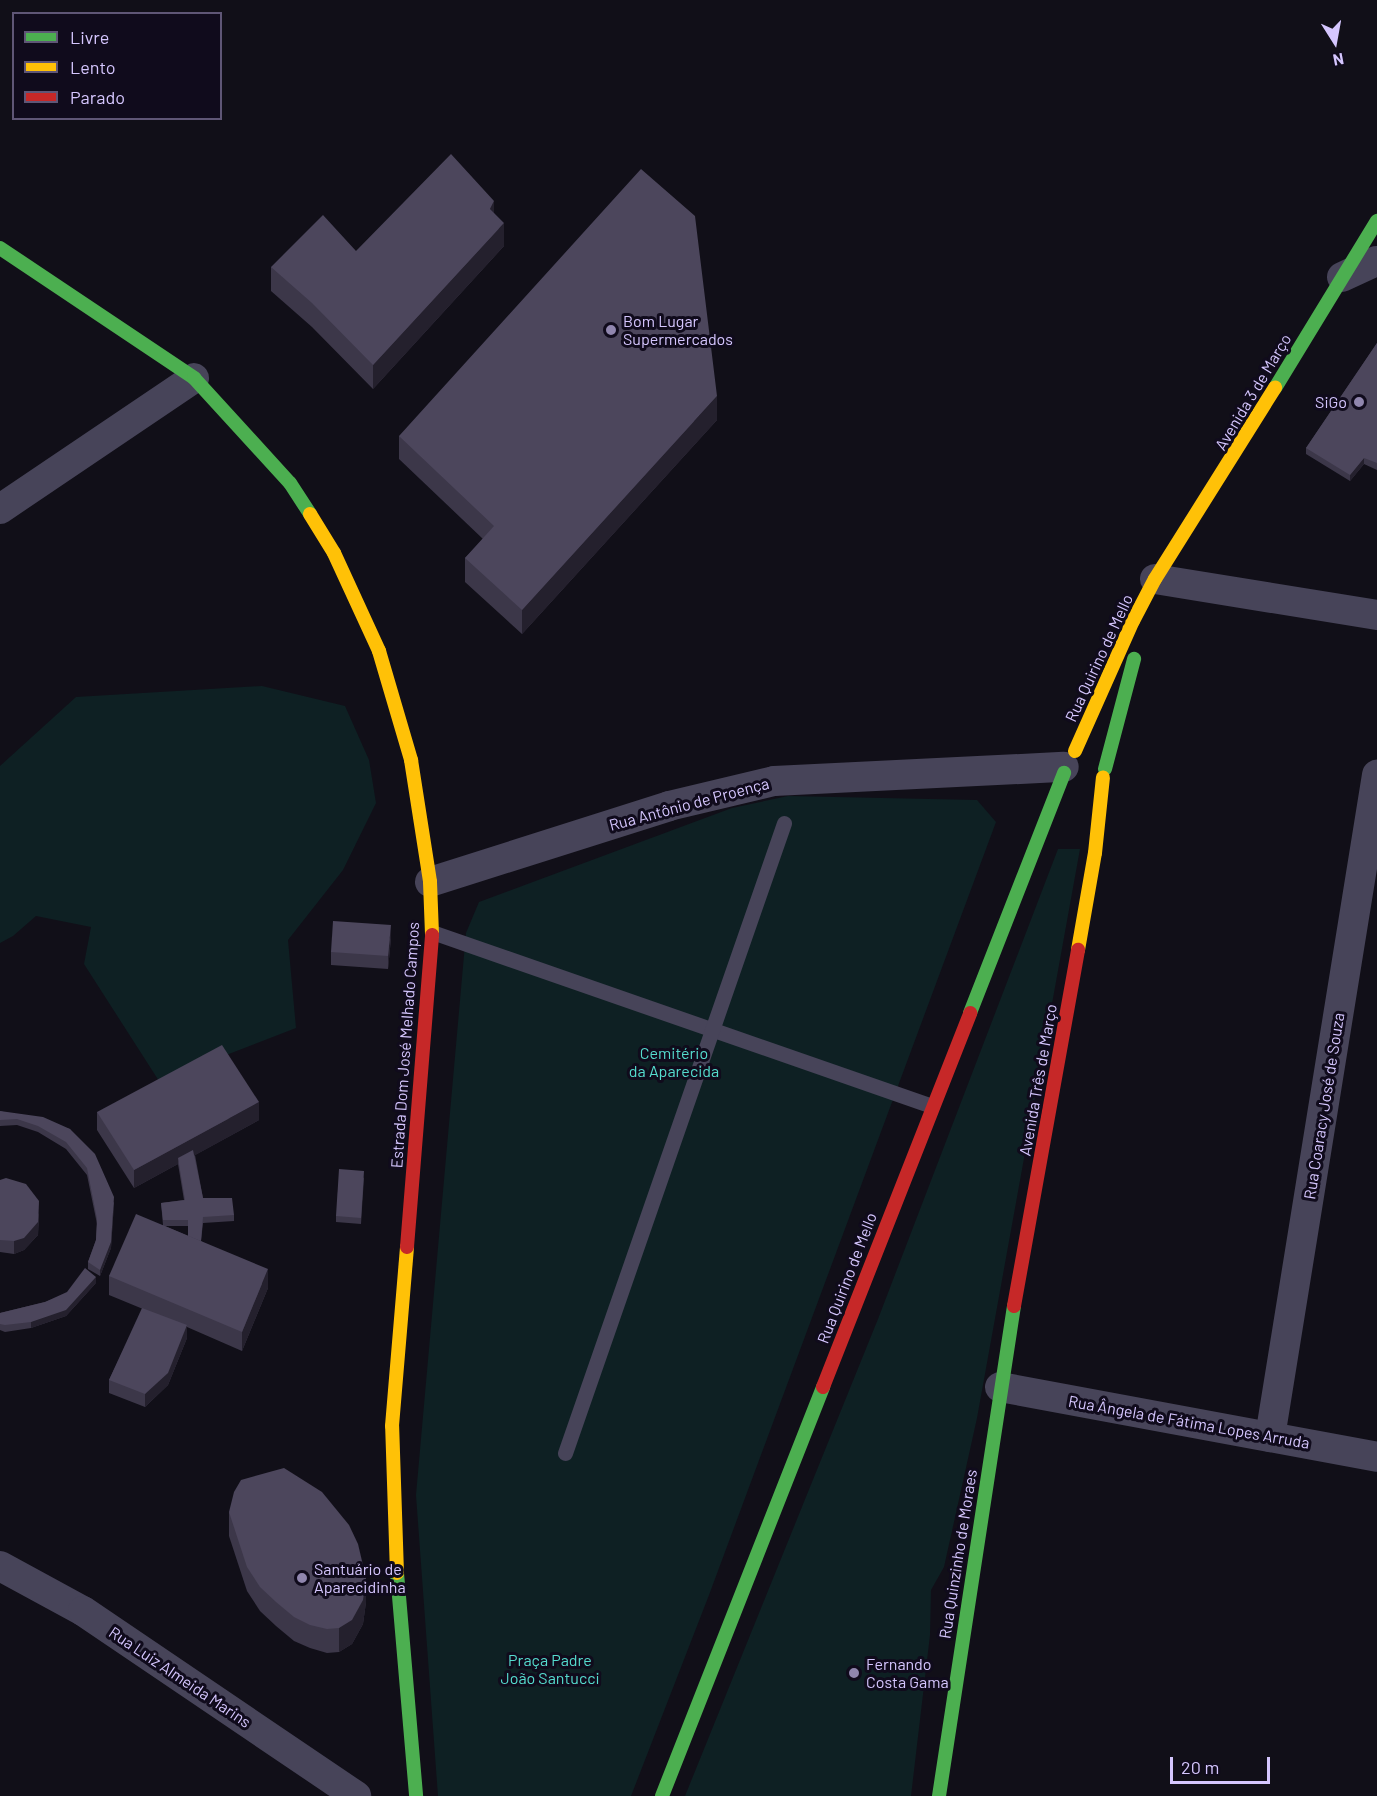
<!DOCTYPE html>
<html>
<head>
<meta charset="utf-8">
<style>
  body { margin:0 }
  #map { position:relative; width:1377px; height:1796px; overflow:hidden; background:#110f18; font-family:Barlow,sans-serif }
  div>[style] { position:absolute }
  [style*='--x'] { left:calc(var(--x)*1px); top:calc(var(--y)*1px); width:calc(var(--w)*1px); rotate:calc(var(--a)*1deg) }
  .green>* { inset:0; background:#0e2023 }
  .lane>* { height:15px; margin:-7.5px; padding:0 7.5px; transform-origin:7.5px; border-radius:7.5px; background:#474459 }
  .street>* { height:30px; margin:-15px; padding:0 15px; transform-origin:15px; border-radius:15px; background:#474459 }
  .fast>* { height:14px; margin:-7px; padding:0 7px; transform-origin:7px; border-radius:7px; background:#4caf50 }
  .slow>* { height:14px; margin:-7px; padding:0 7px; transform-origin:7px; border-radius:7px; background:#ffc107 }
  .jam>* { height:14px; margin:-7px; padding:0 7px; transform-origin:7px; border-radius:7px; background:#c62828 }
  .wall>* { inset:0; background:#3c3749 }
  .shaded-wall>* { inset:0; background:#24202d }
  .building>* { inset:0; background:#4c465c }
  .dots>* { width:16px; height:16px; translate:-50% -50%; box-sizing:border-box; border:3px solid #100b1c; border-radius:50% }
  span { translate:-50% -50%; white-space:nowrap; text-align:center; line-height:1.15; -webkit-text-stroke:6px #100b1c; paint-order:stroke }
  .poi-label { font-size:16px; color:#d5c6fe }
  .left { translate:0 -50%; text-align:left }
  .right { translate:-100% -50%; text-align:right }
  .street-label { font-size:16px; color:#d5c6fe }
  .park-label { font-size:16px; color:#55dcce }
  .legend { position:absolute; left:12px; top:12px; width:210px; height:108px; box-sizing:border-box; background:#100b1c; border:2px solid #5f5676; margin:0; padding:8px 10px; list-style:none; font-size:18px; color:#d5c6fe }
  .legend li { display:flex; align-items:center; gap:12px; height:30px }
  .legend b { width:30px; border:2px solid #5f5676 }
  .north { position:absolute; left:1305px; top:12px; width:60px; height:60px; -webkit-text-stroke:4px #100b1c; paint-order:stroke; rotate:169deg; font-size:16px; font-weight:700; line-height:24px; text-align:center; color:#d5c6fe }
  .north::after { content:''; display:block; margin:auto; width:21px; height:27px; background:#d5c6fe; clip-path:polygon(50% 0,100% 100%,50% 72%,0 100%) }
  .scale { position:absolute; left:1170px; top:1757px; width:100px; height:27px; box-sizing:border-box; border:3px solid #d5c6fe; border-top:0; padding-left:8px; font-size:18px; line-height:21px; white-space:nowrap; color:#d5c6fe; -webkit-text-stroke:4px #100b1c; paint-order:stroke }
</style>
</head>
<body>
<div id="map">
  <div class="green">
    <i style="clip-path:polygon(262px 686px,345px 706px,369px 760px,376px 803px,343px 870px,288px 940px,296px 1028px,159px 1081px,84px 964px,91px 927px,36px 916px,13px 936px,0 943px,0 766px,76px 697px)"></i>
    <i style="clip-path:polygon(788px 796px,977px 800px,996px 822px,709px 1595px,631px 1796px,438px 1796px,416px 1495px,466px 933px,479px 902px,732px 808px)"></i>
    <i style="clip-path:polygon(1058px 849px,1080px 849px,977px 1418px,944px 1567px,931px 1590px,930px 1635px,911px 1796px,685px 1796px,878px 1319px)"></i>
  </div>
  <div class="lane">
    <i style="--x:432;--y:932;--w:529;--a:19.19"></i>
    <i style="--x:565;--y:1453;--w:667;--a:-70.83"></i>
  </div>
  <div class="street">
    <i style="--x:1342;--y:277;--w:38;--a:-25"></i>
    <i style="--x:0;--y:509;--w:234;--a:-34"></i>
    <i style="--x:1155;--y:579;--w:225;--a:9.2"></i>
    <i style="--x:430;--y:882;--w:251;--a:-17.6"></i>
    <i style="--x:669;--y:806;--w:108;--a:-13.4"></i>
    <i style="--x:774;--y:781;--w:290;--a:-2.8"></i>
    <i style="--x:1000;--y:1387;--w:383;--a:10.5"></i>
    <i style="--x:1270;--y:1437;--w:671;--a:-80.82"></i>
    <i style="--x:0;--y:1566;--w:94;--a:28.5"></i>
    <i style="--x:83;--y:1611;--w:330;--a:34.1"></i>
  </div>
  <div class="fast">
    <i style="--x:0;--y:248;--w:234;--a:33.8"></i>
    <i style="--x:194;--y:378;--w:142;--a:47.6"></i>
    <i style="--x:290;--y:483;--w:37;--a:57"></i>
    <i style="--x:1275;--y:388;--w:196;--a:-58.6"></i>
    <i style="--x:1105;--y:769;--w:114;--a:-75.2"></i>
    <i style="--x:970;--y:1013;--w:258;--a:-68.6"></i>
    <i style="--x:397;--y:1573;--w:224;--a:85.1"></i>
    <i style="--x:662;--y:1796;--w:440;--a:-68.5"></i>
    <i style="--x:939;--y:1796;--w:496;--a:-81.3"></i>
  </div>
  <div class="slow">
    <i style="--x:310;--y:514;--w:46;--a:58.4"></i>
    <i style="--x:334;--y:553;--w:108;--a:65.3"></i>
    <i style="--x:379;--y:651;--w:114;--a:73.6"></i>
    <i style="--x:411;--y:760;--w:123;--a:81.1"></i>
    <i style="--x:430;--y:882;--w:53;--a:87.8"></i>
    <i style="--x:1075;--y:751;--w:142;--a:-66"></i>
    <i style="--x:1133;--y:621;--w:47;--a:-62.4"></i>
    <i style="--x:1155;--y:579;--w:226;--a:-57.9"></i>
    <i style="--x:1078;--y:950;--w:98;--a:-80.1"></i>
    <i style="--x:1095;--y:853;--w:76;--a:-84"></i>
    <i style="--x:397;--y:1573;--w:147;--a:-91.9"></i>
    <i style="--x:392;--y:1426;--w:180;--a:-85.2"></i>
  </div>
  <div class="jam">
    <i style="--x:407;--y:1247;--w:313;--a:-85.4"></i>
    <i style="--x:1014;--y:1306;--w:362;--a:-79.8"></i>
    <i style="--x:823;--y:1387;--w:402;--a:-68.5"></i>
  </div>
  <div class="wall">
    <i style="clip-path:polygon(494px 213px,504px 246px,373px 389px,312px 327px,271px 291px,271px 267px,356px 251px)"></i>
    <i style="clip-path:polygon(1377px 343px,1377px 470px,1364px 464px,1350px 481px,1306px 454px,1306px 448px)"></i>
    <i style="clip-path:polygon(717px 420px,522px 634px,465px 582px,465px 558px,483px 539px,399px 459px,399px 436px)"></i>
    <i style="clip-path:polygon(391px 938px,388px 969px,331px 965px,331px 952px)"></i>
    <i style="clip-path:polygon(0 1111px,70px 1129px,114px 1203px,111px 1248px,100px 1276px,88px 1269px,88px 1262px,96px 1240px,97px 1224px,87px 1175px,66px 1149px,38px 1132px,17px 1125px,0 1126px)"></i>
    <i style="clip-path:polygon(evenodd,97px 1112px,259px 1120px,195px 1155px,203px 1198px,234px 1215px,234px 1221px,203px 1223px,201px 1241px,268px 1288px,242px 1351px,187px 1327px,187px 1338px,168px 1385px,145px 1407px,109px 1393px,109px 1380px,143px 1309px,109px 1295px,109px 1276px,163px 1225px,161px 1203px,184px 1200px,178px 1164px,134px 1188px,97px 1130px,97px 1112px,165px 1226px,188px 1226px,188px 1236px,165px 1226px)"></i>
    <i style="clip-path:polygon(364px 1177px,361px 1224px,336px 1222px,336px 1216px)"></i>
    <i style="clip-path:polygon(0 1180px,39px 1214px,38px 1235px,24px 1250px,14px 1254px,0 1252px)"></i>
    <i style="clip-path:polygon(96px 1283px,66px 1316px,31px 1328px,5px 1332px,0 1330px,0 1313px,45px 1302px)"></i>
    <i style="clip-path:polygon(229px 1512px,366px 1602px,363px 1624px,352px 1644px,339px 1652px,327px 1653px,310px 1648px,294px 1641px,276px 1626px,260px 1611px,247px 1591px,229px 1536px)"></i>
  </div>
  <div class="shaded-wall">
    <i style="clip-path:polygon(494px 201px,494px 224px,490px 209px)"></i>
    <i style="clip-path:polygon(504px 223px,504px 246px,373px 389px,373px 365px)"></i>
    <i style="clip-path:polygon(717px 396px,717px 420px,522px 634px,522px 610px)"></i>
    <i style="clip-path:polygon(1364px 458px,1364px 464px,1350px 481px,1350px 475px)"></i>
    <i style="clip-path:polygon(391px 925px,391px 938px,388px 969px,388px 956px)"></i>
    <i style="clip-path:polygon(259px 1102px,259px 1120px,179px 1164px,178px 1158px,178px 1164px,134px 1188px,134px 1170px)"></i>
    <i style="clip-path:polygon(39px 1201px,38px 1235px,24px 1250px,14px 1254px,14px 1241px)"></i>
    <i style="clip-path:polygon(114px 1203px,111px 1248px,100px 1276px,100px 1270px)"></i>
    <i style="clip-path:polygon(268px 1269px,268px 1288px,242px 1351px,242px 1332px)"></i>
    <i style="clip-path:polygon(96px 1277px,96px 1283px,66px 1316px,31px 1328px,31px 1322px)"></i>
    <i style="clip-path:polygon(187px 1325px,187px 1338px,168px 1385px,145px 1407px,145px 1394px)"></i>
    <i style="clip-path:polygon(366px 1578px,366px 1602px,363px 1624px,352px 1644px,339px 1652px,339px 1628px)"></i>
  </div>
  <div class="building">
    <i style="clip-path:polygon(451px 154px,494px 201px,490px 209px,504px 223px,373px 365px,312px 303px,271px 267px,323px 215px,356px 251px)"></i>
    <i style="clip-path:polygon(641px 169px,695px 216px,717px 396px,522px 610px,465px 558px,494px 526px,399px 436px)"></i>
    <i style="clip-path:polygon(1377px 343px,1377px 463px,1364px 458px,1350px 475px,1306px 448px)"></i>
    <i style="clip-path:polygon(333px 921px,391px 925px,388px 956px,331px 952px)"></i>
    <i style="clip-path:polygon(222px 1045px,259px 1102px,134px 1170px,97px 1112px)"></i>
    <i style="clip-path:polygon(0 1111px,43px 1117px,70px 1129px,95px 1154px,114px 1197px,111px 1242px,100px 1270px,88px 1262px,96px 1240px,97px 1219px,87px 1168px,66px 1142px,38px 1126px,17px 1119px,0 1120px)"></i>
    <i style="clip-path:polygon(193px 1150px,203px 1198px,232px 1198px,234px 1215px,203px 1217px,201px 1241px,188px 1236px,188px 1220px,163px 1220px,161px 1203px,185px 1200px,178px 1158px)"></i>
    <i style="clip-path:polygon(339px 1169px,364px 1171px,361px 1218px,336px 1216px)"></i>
    <i style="clip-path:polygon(6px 1178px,26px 1184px,39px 1201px,38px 1222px,24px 1238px,14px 1241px,0 1240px,0 1180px)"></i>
    <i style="clip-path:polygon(136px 1214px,268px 1269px,242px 1332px,109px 1276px)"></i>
    <i style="clip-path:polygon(85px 1268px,96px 1277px,66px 1310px,31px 1322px,5px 1325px,0 1324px,0 1313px,45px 1302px,67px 1292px)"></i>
    <i style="clip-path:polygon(142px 1308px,187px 1325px,168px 1373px,145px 1394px,109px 1380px)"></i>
    <i style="clip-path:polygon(284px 1468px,322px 1492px,349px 1525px,358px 1544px,366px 1578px,363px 1600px,352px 1620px,339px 1628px,327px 1629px,310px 1625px,294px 1617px,276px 1602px,260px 1587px,247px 1567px,229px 1512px,234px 1492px,241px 1480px)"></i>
  </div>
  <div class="dots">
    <i style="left:611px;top:330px;background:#9086ae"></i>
    <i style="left:1359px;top:402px;background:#9086ae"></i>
    <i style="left:302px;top:1578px;background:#9086ae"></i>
    <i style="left:854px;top:1673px;background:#9086ae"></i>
  </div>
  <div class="poi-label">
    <span class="left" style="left:623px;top:330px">Bom Lugar<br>Supermercados</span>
    <span class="right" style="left:1347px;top:402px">SiGo</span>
    <span class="left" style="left:314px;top:1578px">Santuário de<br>Aparecidinha</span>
    <span class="left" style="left:866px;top:1673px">Fernando<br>Costa Gama</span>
  </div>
  <div class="street-label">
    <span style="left:1253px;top:392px;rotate:-59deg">Avenida 3 de Março</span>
    <span style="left:1099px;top:658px;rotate:-65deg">Rua Quirino de Mello</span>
    <span style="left:689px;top:804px;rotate:-15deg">Rua Antônio de Proença</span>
    <span style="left:405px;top:1045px;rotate:-86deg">Estrada Dom José Melhado Campos</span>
    <span style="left:1038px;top:1080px;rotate:-80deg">Avenida Três de Março</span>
    <span style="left:1324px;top:1106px;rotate:-81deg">Rua Coaracy José de Souza</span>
    <span style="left:847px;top:1278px;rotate:-69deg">Rua Quirino de Mello</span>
    <span style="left:1189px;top:1422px;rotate:10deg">Rua Ângela de Fátima Lopes Arruda</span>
    <span style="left:958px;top:1554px;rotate:-81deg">Rua Quinzinho de Moraes</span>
    <span style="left:180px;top:1677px;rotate:34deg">Rua Luiz Almeida Marins</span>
  </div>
  <div class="park-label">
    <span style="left:674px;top:1062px">Cemitério<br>da Aparecida</span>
    <span style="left:550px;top:1669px">Praça Padre<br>João Santucci</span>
  </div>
  <ul class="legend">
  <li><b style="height:8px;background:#4caf50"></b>Livre</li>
  <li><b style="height:8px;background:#ffc107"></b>Lento</li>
  <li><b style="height:8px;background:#c62828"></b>Parado</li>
  </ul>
  <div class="north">N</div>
  <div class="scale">20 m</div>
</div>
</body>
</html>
